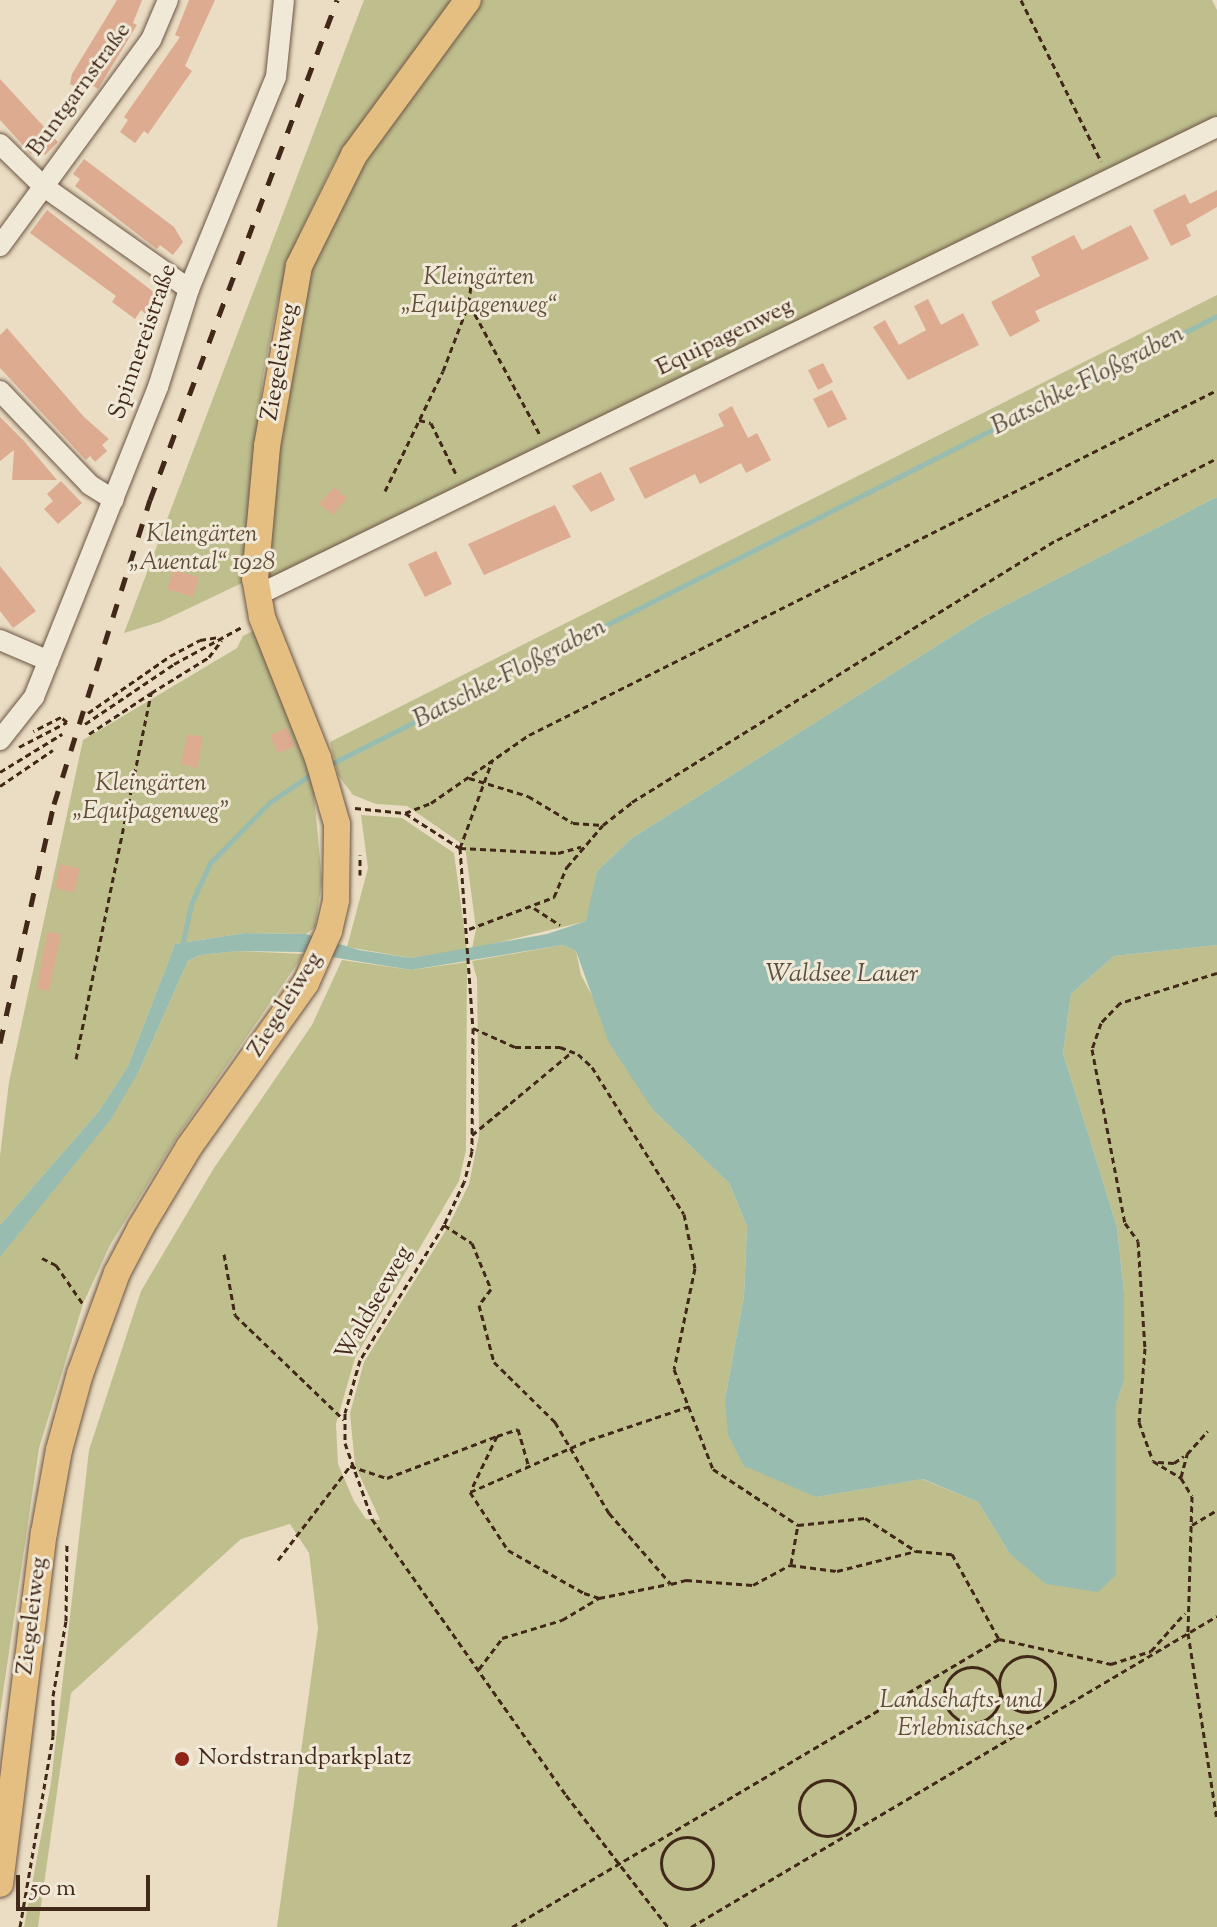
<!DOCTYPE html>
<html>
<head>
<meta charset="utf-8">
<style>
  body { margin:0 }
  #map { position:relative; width:1217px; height:1927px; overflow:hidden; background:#eaddc3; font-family:"Sorts Mill Goudy",serif }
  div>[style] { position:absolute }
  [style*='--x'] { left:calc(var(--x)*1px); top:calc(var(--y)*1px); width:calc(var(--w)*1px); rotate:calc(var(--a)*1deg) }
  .green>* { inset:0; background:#bfbf8e }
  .water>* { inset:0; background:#98bcb0 }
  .stream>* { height:5px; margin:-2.5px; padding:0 2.5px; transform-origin:2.5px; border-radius:2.5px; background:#98bcb0 }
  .building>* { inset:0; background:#ddab90 }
  .path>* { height:3px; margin-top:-1.5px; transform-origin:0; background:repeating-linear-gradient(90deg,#422819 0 6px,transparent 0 10px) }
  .path>.ring { margin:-1.5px; padding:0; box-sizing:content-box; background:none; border:3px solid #422819; border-radius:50% }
  .roads { filter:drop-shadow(0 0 2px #6c5544) drop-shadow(0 0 2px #6c5544) }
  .minor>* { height:20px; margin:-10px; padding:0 10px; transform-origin:10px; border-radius:10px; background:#f1e9d8 }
  .major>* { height:26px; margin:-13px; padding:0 13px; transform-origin:13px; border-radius:13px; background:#e5be82 }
  .rail>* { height:5px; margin-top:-2.5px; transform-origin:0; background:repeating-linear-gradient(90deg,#422819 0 14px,transparent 0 28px) }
  .dots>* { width:22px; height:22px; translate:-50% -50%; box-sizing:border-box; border:4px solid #f1e9d8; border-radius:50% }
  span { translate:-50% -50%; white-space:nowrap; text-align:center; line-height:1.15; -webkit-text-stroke:6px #f1e9d8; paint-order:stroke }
  .street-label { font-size:24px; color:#422819 }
  .park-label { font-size:24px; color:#614e36; font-style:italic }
  .poi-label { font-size:24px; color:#422819 }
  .left { translate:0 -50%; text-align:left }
  .water-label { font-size:26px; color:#584d3f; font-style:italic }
  .scale { position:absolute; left:16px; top:1875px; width:134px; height:36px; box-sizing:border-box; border:4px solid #422819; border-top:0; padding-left:10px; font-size:24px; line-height:28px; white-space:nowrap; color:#422819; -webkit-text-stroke:6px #f1e9d8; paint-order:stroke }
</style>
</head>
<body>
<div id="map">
  <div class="green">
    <i style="clip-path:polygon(364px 0,455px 0,335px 160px,299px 235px,278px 299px,263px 376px,242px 583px,160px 622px,124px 633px)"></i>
    <i style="clip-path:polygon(468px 0,1212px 0,1217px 10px,1217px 127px,266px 591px,255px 562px,313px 231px)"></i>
    <i style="clip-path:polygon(1217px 295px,1217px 497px,984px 616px,632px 838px,597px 871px,587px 921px,472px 949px,476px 929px,465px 846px,407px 806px,376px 804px,353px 795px,338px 775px,330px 742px)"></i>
    <i style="clip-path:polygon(255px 630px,313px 784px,322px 881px,315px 927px,306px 934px,245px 933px,175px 944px,128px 1066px,99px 1111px,0 1225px,0 1156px,9px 1082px,83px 740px,237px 648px,243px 636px)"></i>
    <i style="clip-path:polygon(361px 815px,402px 818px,454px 853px,467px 950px,411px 958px,347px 947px,368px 868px)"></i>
    <i style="clip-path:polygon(563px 945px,576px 951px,581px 975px,653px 1110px,729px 1183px,747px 1226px,744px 1296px,725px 1399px,816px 1497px,922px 1479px,978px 1502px,1010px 1554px,1114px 1480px,1116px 1405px,1124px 1381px,1124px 1293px,1117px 1227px,1063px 1053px,1071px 994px,1114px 956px,1217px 945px,1217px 1927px,277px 1927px,318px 1628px,309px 1553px,290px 1524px,241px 1539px,71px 1693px,38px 1927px,24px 1927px,51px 1783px,89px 1450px,141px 1291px,214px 1168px,312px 1025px,342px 960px,411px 970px,467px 962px,466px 1150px,459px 1181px,355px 1358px,336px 1424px,338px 1464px,354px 1501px,366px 1519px,380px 1520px,355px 1465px,350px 1413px,364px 1362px,448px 1227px,469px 1184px,479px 1135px,477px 979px,472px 961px)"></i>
    <i style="clip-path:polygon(238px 951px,304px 954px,177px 1137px,110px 1245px,83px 1304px,39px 1448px,0 1713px,0 1257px,139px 1071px,188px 961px,200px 955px)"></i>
  </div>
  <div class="water">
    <i style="clip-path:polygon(1217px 497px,1217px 945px,1114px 956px,1071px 994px,1063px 1053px,1117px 1227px,1124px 1293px,1124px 1381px,1116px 1405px,1116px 1575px,1098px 1592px,1046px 1584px,1010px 1554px,978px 1502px,923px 1479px,816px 1497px,744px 1466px,728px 1435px,725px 1399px,744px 1296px,747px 1226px,729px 1183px,653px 1110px,609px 1043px,576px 951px,563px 945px,411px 970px,301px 952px,238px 951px,200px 955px,188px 961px,139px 1071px,111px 1119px,0 1257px,0 1225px,99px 1111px,128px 1066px,175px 944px,245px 933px,306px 934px,359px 950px,411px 958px,547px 934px,586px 921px,597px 871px,632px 838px,984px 616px)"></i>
  </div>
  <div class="stream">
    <i style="--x:329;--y:765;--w:995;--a:-26.82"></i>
    <i style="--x:182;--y:946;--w:43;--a:-77.9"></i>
    <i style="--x:191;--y:904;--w:45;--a:-65.1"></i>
    <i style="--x:210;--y:863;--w:86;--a:-45.5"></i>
    <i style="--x:270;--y:802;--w:52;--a:-34"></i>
  </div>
  <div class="building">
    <i style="clip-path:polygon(117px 0,142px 0,133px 23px,137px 25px,98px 89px,88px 83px,83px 92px,70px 84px,72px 74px)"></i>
    <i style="clip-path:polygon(189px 0,215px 0,185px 66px,192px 71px,148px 134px,144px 131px,135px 143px,120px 132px,128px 120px,124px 117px,180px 37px,175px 35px)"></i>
    <i style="clip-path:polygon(0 79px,58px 142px,45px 155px,38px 148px,31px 154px,0 120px)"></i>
    <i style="clip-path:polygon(84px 159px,174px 227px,183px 242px,173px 255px,160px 245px,157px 249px,75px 186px,80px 179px,73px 174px)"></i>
    <i style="clip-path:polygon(1217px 190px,1217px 207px,1186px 225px,1191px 236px,1171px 246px,1153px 210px,1185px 194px,1190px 204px)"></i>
    <i style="clip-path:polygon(47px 210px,160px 297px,147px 315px,141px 310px,135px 319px,112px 302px,116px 296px,30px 233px)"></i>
    <i style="clip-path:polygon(1131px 225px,1149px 259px,1035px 311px,1040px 321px,1010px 337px,991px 302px,1040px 276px,1031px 257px,1074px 235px,1082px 250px)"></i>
    <i style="clip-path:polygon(928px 299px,941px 325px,963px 313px,979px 345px,908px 380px,873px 327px,885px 320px,899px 345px,926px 330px,914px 306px)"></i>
    <i style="clip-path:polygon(7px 328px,84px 417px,109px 439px,102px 445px,107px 451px,95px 462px,90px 456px,86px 460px,0 368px,0 335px)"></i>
    <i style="clip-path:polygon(823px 363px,833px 382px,818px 390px,808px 370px)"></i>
    <i style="clip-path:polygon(832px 390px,847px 419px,828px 428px,813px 399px)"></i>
    <i style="clip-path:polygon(732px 406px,748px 438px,757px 433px,771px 460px,746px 473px,741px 463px,700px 484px,695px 474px,645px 499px,629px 468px,724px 426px,718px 414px)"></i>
    <i style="clip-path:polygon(0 417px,24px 441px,57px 480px,12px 480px,14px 450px,0 461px)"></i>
    <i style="clip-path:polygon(601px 472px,615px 500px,591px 512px,572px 486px)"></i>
    <i style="clip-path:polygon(61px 481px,82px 503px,58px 524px,44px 509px,53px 501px,47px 494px)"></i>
    <i style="clip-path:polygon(334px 487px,347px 498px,333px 515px,319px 504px)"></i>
    <i style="clip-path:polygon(555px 505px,571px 537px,484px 575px,468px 544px)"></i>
    <i style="clip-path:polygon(436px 551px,452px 584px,425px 597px,408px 564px)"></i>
    <i style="clip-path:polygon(0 566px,36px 611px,13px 628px,0 611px)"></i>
    <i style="clip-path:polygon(173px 570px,199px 577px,193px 597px,167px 589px)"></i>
    <i style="clip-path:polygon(287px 728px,295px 746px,278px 753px,270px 735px)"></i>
    <i style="clip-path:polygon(187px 734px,203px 737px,197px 768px,181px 764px)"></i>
    <i style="clip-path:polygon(60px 864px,80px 869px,74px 893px,55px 888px)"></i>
    <i style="clip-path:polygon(47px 932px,61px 934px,49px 991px,37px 989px)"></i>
  </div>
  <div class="path">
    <i style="--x:1021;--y:0;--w:180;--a:63.6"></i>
    <i style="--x:470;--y:305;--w:148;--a:61.7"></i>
    <i style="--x:419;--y:420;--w:12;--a:14"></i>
    <i style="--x:431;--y:423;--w:59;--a:63.9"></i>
    <i style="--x:385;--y:491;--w:133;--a:-64.2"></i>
    <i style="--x:443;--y:371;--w:73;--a:-69.1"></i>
    <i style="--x:469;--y:303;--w:31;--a:-84"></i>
    <i style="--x:88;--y:713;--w:100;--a:-34.8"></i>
    <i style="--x:170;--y:656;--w:34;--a:-28"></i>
    <i style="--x:200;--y:640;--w:20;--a:-9"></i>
    <i style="--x:85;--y:724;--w:107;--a:-34"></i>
    <i style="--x:174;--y:664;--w:77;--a:-28.6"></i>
    <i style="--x:89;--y:734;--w:74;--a:-33.5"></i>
    <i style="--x:19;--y:747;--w:54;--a:-27.5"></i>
    <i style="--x:67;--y:722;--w:8;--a:-140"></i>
    <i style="--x:61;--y:717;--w:31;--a:153"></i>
    <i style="--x:0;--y:772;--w:73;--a:-31.5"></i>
    <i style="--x:469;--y:778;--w:62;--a:17"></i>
    <i style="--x:528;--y:796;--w:52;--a:31"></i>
    <i style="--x:573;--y:823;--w:30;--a:4"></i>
    <i style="--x:603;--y:825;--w:37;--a:-38"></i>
    <i style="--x:632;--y:802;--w:499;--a:-31.7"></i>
    <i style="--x:1057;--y:540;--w:180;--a:-27.1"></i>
    <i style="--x:0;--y:786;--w:64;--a:-34.2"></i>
    <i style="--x:355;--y:808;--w:50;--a:5.7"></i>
    <i style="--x:405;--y:813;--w:28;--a:-21"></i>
    <i style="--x:431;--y:803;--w:119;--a:-34.8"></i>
    <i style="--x:529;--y:735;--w:770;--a:-26.63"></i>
    <i style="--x:405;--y:813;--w:65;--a:32.5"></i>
    <i style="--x:460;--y:848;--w:98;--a:2.9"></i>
    <i style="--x:558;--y:853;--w:24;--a:-15"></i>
    <i style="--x:460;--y:848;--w:180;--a:85.9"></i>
    <i style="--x:473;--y:1028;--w:123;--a:90.5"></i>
    <i style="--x:472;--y:1151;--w:32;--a:104"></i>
    <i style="--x:464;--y:1182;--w:47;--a:114.9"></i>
    <i style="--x:444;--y:1225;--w:159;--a:121.9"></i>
    <i style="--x:360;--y:1360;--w:55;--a:105.8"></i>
    <i style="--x:345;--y:1413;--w:30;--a:90"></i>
    <i style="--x:345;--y:1443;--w:81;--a:70.4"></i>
    <i style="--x:372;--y:1519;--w:337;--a:54.9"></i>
    <i style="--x:566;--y:1795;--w:167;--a:52.3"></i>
    <i style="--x:460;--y:848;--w:93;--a:-69.8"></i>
    <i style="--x:360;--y:875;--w:20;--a:-90"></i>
    <i style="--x:534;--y:908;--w:31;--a:33"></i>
    <i style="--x:469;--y:929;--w:91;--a:-20.6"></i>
    <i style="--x:554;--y:897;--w:33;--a:-67"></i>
    <i style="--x:567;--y:867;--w:55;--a:-49.4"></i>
    <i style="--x:1217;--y:973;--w:102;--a:162.8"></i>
    <i style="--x:1120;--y:1003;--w:28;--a:134"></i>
    <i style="--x:1101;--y:1023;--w:28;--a:109"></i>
    <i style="--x:1092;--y:1049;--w:177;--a:79.3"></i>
    <i style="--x:1125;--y:1223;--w:22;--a:54"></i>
    <i style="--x:1138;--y:1241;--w:107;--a:86.3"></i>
    <i style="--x:1145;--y:1348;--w:74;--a:94.6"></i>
    <i style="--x:1139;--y:1422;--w:41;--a:70.3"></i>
    <i style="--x:1153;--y:1461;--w:33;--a:31"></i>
    <i style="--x:1181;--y:1478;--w:21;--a:59"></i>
    <i style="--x:1192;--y:1496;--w:137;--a:91.7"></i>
    <i style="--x:1188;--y:1633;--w:189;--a:81.2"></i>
    <i style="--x:473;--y:1028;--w:46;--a:24.3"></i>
    <i style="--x:515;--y:1047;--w:45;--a:0"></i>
    <i style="--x:560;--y:1047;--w:19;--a:21"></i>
    <i style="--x:578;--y:1054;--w:19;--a:43"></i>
    <i style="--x:592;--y:1067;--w:173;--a:58"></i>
    <i style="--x:684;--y:1214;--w:55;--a:78.5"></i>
    <i style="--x:695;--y:1268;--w:103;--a:101.7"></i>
    <i style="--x:674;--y:1369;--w:107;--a:68.7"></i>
    <i style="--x:713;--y:1469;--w:102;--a:33.4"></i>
    <i style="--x:798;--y:1525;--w:67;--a:-6"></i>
    <i style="--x:865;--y:1518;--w:61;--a:32.9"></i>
    <i style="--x:916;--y:1551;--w:36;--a:5"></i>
    <i style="--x:952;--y:1554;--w:97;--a:61.1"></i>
    <i style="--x:76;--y:1059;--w:374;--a:-78.4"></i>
    <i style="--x:151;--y:693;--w:68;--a:-31.8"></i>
    <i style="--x:209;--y:657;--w:21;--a:-53"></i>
    <i style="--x:472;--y:1135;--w:130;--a:-39.7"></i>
    <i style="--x:444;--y:1225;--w:33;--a:33"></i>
    <i style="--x:472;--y:1243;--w:50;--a:67.6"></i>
    <i style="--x:491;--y:1289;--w:20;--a:127"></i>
    <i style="--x:479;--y:1305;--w:59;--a:75.3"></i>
    <i style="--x:494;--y:1362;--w:86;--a:44.5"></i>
    <i style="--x:555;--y:1422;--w:106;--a:59.3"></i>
    <i style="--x:609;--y:1513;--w:94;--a:48.9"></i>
    <i style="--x:671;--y:1584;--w:16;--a:-15"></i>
    <i style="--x:686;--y:1580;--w:67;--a:4.3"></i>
    <i style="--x:753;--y:1585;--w:42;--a:-28.4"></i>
    <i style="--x:790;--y:1565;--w:47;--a:7.3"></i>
    <i style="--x:837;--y:1571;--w:81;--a:-14.2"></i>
    <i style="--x:224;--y:1254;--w:62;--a:79.8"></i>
    <i style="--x:235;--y:1315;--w:151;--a:43.9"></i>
    <i style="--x:42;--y:1258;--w:16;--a:27"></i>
    <i style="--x:56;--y:1265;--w:47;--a:55.3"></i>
    <i style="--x:497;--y:1436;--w:22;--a:-18"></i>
    <i style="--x:518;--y:1429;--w:37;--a:74"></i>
    <i style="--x:1158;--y:1462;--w:16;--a:4"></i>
    <i style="--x:1174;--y:1463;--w:12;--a:-35"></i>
    <i style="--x:350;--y:1466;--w:39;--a:18"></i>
    <i style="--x:387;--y:1478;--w:118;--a:-20.9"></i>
    <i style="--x:497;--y:1436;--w:60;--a:115.7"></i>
    <i style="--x:1181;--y:1477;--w:24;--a:-75"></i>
    <i style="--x:1187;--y:1454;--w:31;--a:-48"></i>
    <i style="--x:470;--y:1492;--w:69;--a:56.8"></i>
    <i style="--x:508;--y:1550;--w:87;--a:29.5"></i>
    <i style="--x:584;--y:1593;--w:16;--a:18"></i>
    <i style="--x:599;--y:1598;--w:71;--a:-11.3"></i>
    <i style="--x:470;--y:1492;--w:130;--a:-23.6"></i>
    <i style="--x:589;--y:1440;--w:107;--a:-18.6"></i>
    <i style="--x:1192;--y:1525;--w:29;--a:-31"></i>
    <i style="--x:278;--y:1560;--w:118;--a:-52.5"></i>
    <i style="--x:791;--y:1564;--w:40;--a:-80"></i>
    <i class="ring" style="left:999px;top:1656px;width:53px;height:53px"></i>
    <i class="ring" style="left:944px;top:1667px;width:53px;height:53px"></i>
    <i style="--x:479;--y:1669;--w:39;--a:-53"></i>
    <i style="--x:502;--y:1638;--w:63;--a:-16.7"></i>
    <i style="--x:562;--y:1620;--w:43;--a:-30.7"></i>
    <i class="ring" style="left:799px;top:1780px;width:53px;height:53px"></i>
    <i class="ring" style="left:661px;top:1837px;width:49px;height:49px"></i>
    <i style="--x:20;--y:1927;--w:194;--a:-80.2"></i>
    <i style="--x:53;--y:1736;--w:40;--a:-90"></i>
    <i style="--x:53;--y:1696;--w:76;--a:-80.2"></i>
    <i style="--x:66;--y:1621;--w:77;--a:-89.3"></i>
    <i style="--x:512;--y:1927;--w:566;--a:-30.6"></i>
    <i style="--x:999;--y:1639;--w:115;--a:12.6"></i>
    <i style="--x:1111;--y:1664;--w:42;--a:-18"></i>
    <i style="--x:1151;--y:1651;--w:51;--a:-48.2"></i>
    <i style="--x:691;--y:1927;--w:611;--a:-30.59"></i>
  </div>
  <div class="roads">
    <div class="minor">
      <i style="--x:0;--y:144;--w:60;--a:44.3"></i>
      <i style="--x:43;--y:186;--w:179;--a:35.2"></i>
      <i style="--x:0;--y:246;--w:255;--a:-53.8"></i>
      <i style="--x:151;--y:40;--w:43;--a:-67"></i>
      <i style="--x:0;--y:391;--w:130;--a:46.2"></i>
      <i style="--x:90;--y:485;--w:28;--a:32"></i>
      <i style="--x:256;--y:590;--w:10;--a:6"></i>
      <i style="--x:266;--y:591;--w:1058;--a:-26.01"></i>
      <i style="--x:0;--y:640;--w:53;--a:23.2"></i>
      <i style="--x:0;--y:740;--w:55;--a:-51.7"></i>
      <i style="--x:34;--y:697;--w:334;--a:-68.2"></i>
      <i style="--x:158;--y:387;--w:103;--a:-72.4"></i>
      <i style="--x:189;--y:289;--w:229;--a:-67.7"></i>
      <i style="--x:276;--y:77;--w:77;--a:-84.1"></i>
    </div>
    <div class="major">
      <i style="--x:0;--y:1884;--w:354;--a:-82.9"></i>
      <i style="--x:44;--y:1533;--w:84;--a:-79.8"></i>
      <i style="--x:59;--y:1450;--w:79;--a:-74.6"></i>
      <i style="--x:80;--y:1374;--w:108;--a:-69.9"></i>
      <i style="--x:117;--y:1273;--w:52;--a:-62.4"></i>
      <i style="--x:141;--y:1227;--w:93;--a:-59"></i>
      <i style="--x:189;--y:1147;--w:201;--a:-54.5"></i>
      <i style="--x:306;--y:983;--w:57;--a:-66.1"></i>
      <i style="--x:329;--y:931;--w:32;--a:-77"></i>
      <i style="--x:336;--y:900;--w:76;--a:-89.2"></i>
      <i style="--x:337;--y:824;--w:69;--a:-106.1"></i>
      <i style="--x:318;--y:758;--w:152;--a:-111.7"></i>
      <i style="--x:262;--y:617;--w:39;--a:-100"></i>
      <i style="--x:255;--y:579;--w:134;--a:-84.8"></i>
      <i style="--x:267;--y:446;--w:183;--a:-79.9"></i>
      <i style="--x:299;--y:266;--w:124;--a:-63.6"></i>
      <i style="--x:354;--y:155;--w:192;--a:-53.7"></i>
    </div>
  </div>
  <div class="rail">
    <i style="--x:0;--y:1043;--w:245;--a:-77.3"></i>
    <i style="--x:54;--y:804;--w:319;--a:-72.5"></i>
    <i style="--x:150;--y:500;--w:534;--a:-69.49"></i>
  </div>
  <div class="dots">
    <i style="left:182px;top:1759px;background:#8f2418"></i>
  </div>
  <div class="street-label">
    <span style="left:80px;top:90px;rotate:-54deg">Buntgarnstraße</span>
    <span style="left:725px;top:338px;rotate:-26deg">Equipagenweg</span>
    <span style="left:144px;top:342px;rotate:-71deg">Spinnereistraße</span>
    <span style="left:281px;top:362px;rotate:-80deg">Ziegeleiweg</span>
    <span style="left:286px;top:1005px;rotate:-58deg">Ziegeleiweg</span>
    <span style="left:375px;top:1304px;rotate:-60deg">Waldseeweg</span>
    <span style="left:33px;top:1616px;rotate:-83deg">Ziegeleiweg</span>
  </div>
  <div class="park-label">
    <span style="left:479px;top:293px">Kleingärten<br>„Equipagenweg“</span>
    <span style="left:202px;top:550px">Kleingärten<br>„Auental“ 1928</span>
    <span style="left:151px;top:799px">Kleingärten<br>„Equipagenweg"</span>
    <span style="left:961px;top:1716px">Landschafts- und<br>Erlebnisachse</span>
  </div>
  <div class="poi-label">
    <span class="left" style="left:198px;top:1759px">Nordstrandparkplatz</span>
  </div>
  <div class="water-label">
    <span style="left:1088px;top:381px;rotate:-27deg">Batschke‐Floßgraben</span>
    <span style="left:510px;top:674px;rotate:-27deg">Batschke‐Floßgraben</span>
    <span style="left:842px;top:975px">Waldsee Lauer</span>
  </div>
  <div class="scale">50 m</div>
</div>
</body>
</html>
